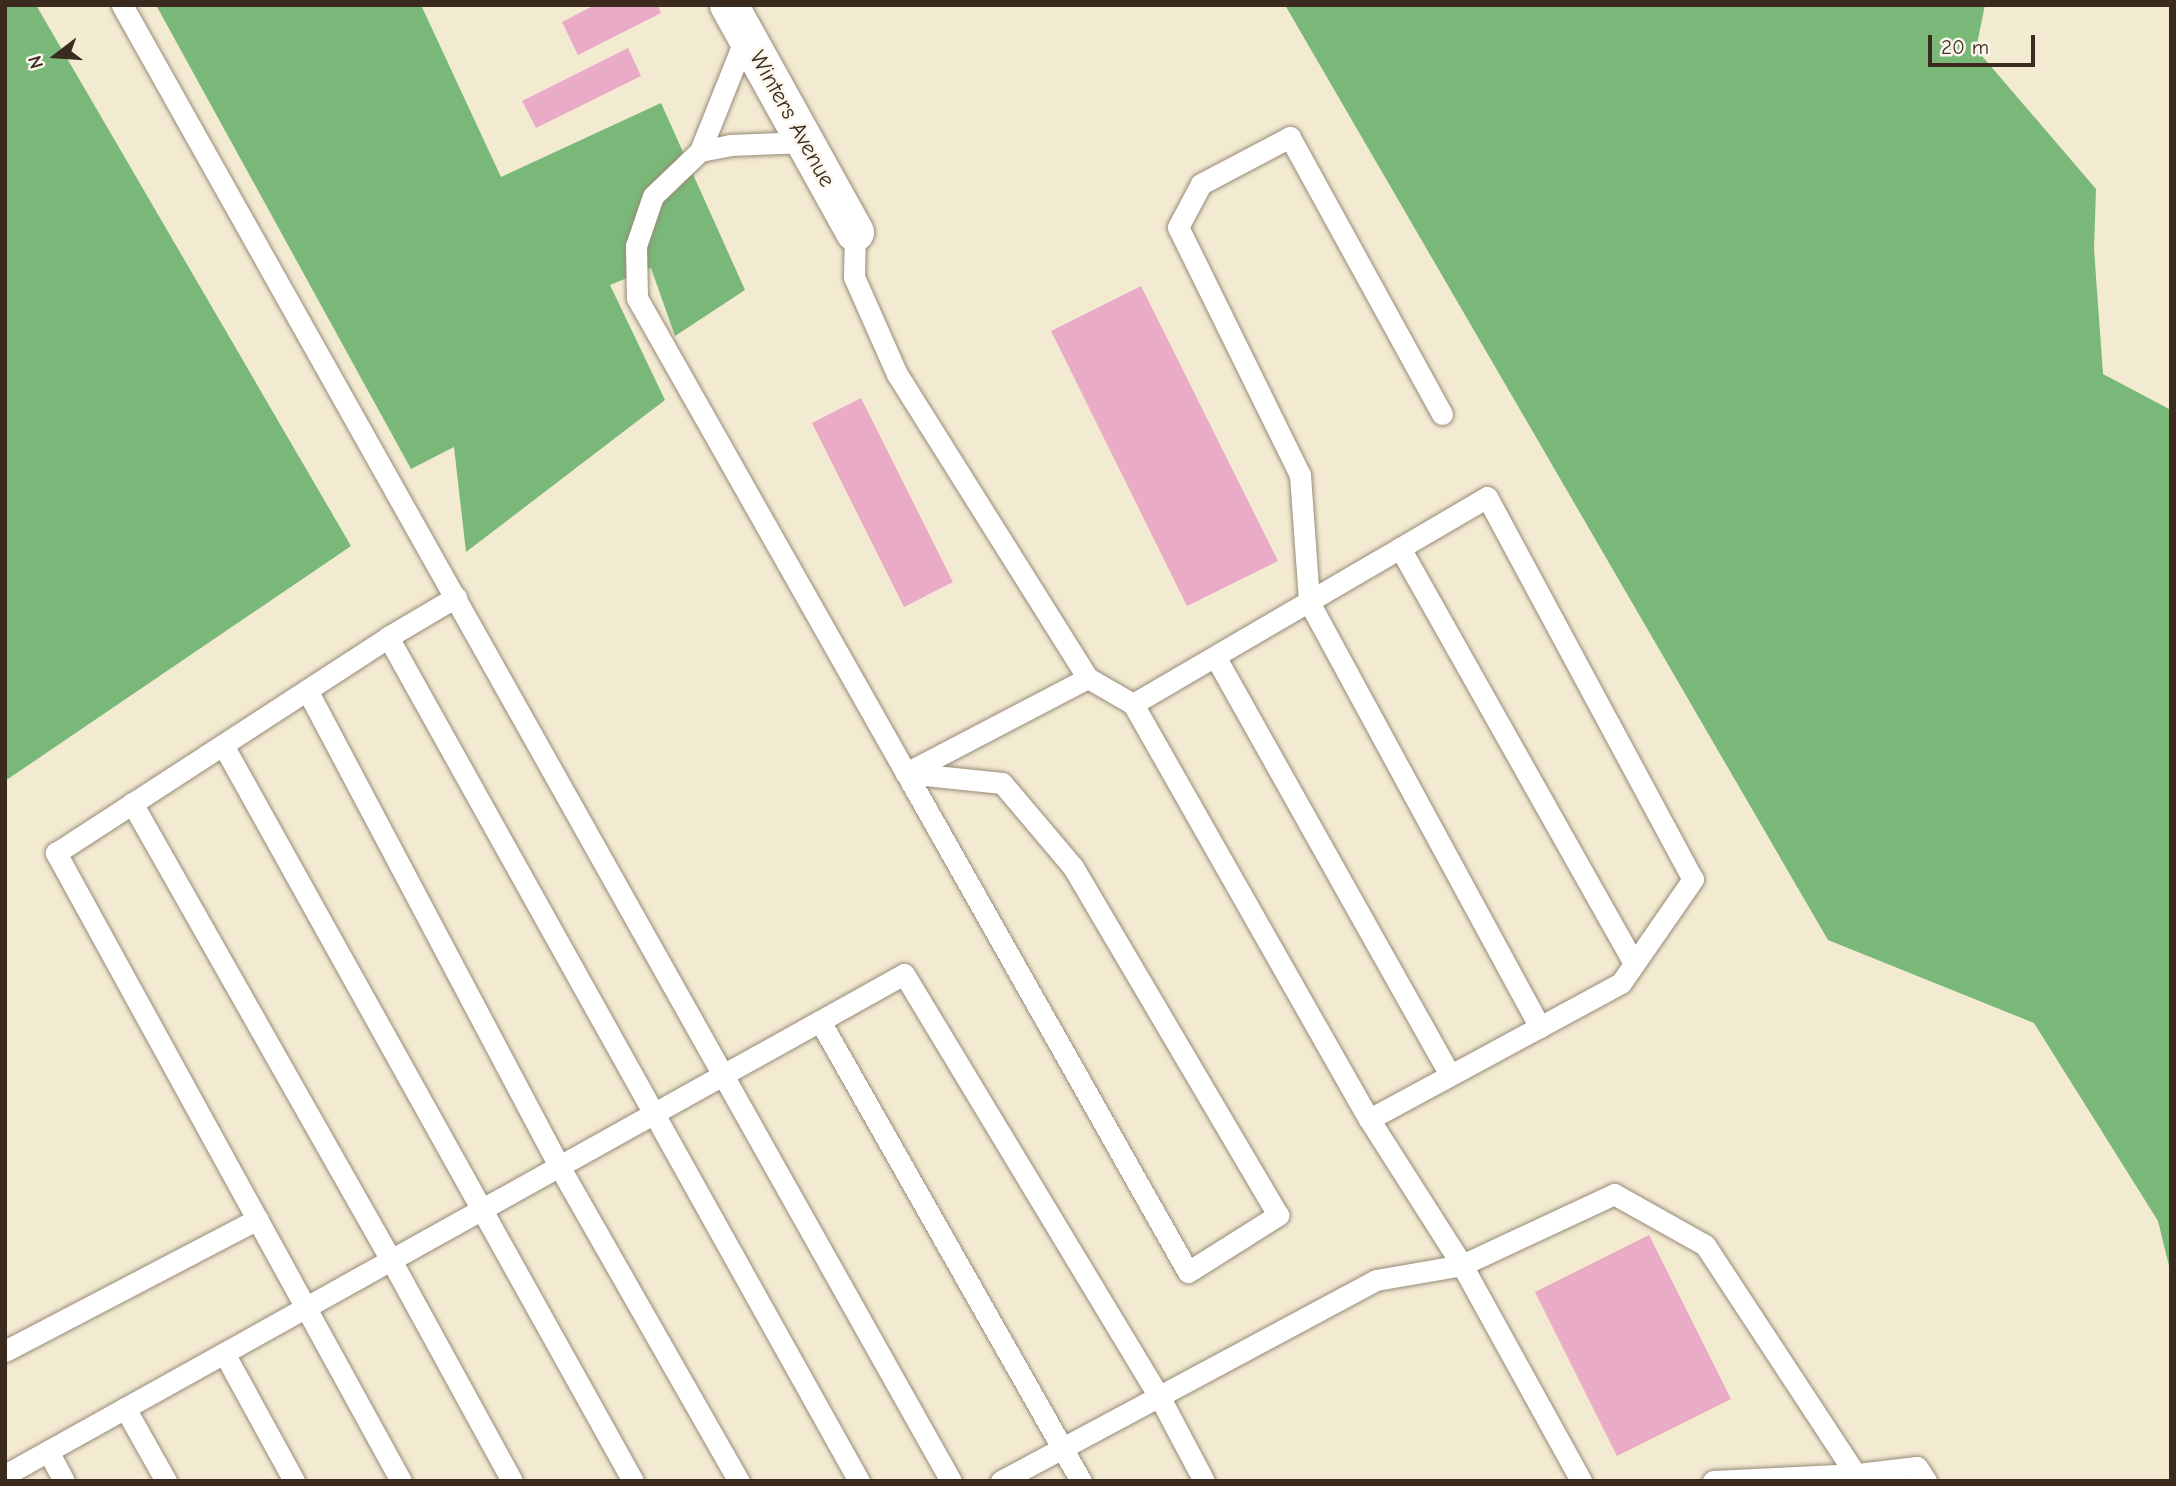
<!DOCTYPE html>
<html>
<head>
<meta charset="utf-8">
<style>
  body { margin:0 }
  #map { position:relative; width:2176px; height:1486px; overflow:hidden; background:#f3ead2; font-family:"Comic Neue",sans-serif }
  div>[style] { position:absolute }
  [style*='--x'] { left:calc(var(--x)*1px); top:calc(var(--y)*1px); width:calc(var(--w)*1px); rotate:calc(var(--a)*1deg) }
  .forest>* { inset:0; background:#79b878 }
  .building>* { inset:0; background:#e9abc6 }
  .roads { filter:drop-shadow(0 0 2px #978a78) drop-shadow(0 0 2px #978a78) }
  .service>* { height:21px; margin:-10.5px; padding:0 10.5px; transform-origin:10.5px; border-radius:10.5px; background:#fff }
  .minor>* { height:38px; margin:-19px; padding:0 19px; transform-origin:19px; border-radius:19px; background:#fff }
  span { translate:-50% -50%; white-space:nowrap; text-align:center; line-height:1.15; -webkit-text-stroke:5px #fbf7ec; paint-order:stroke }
  .street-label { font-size:23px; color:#3b2a1e }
  .frame { position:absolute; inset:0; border:7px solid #3b2a1e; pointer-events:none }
  .north { position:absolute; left:21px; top:21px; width:70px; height:70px; -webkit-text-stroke:5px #fbf7ec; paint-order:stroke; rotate:253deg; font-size:19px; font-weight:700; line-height:28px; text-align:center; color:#3b2a1e }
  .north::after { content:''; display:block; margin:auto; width:24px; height:32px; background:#3b2a1e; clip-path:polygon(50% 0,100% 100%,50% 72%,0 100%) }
  .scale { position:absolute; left:1928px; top:35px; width:107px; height:32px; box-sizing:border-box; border:4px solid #3b2a1e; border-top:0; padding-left:9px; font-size:21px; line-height:24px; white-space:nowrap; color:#3b2a1e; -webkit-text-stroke:5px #fbf7ec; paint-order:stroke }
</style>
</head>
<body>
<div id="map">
  <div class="forest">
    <i style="clip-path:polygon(5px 5px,36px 5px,351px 546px,5px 781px)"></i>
    <i style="clip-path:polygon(156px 5px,421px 5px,501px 177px,661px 103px,745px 290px,675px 336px,651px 268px,610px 285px,665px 400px,466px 552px,454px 447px,411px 469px)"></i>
    <i style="clip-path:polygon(1285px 5px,1985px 5px,1976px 49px,2096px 189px,2094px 249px,2103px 374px,2171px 410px,2171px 1274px,2158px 1221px,2034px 1023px,1828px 940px)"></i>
  </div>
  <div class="building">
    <i style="clip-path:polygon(595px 5px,658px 5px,661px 13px,578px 55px,562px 22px)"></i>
    <i style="clip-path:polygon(628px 48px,641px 76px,536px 128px,522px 101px)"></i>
    <i style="clip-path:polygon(1141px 286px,1278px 561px,1187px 606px,1051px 331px)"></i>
    <i style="clip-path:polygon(861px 398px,953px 582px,904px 607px,812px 423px)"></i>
    <i style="clip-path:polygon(1649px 1235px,1731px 1399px,1617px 1456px,1535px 1292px)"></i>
  </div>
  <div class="roads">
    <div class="service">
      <i style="--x:122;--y:5;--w:1693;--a:60.68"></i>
      <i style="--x:746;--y:36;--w:124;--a:111.8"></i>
      <i style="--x:700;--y:151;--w:65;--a:136.2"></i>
      <i style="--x:653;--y:196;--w:53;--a:108.8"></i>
      <i style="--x:636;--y:246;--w:52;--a:88.9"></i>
      <i style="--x:637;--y:298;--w:546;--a:60.48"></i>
      <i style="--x:906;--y:773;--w:573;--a:60.53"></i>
      <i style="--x:1188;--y:1272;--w:107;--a:-32.3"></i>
      <i style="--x:1278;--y:1215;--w:404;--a:-120.5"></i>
      <i style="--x:1073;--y:867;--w:110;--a:-130.2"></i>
      <i style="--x:1002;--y:783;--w:97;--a:-174.1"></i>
      <i style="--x:700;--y:151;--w:31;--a:-11"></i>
      <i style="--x:730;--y:145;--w:75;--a:-2.3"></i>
      <i style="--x:855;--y:232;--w:45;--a:91.3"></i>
      <i style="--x:854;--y:277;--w:106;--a:66.1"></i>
      <i style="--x:897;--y:374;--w:359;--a:57.9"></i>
      <i style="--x:1088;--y:678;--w:52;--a:30"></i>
      <i style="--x:1133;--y:704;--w:477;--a:60.4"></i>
      <i style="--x:1369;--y:1119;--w:173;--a:57.5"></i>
      <i style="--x:1462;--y:1265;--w:247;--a:61.1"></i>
      <i style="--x:1442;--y:414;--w:316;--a:-118.8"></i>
      <i style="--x:1290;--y:137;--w:101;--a:152.2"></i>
      <i style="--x:1201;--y:184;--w:49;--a:118.1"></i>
      <i style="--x:1178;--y:227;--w:276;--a:63.8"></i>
      <i style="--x:1300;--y:475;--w:127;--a:85.9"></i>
      <i style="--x:1309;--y:602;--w:484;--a:61.5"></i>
      <i style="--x:1400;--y:548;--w:477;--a:60.6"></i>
      <i style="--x:388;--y:637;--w:967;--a:60.84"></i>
      <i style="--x:1216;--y:658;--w:478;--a:60.7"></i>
      <i style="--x:307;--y:690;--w:539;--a:62.1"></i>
      <i style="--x:559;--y:1166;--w:363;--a:60.3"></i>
      <i style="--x:1133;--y:704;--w:410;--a:-30.3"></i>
      <i style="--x:1487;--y:497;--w:434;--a:61.7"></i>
      <i style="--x:1693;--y:879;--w:126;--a:124.7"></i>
      <i style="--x:1621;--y:983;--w:286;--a:151.6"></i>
      <i style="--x:223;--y:745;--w:842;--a:60.88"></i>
      <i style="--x:906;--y:773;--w:205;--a:-27.6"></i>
      <i style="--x:132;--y:803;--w:525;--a:60.46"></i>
      <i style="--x:391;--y:1260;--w:252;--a:61.3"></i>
      <i style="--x:820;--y:1021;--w:529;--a:60.43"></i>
      <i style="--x:5;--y:1351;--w:285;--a:-27.6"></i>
      <i style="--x:224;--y:1353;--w:146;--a:61.3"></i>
      <i style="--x:125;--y:1408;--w:84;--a:60.7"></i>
      <i style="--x:48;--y:1451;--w:34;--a:62"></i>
      <i style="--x:5;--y:1475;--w:1029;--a:-29.13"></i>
      <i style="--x:904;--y:974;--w:493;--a:58.9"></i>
      <i style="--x:1159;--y:1396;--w:96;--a:62.1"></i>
      <i style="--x:401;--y:1481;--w:717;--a:-118.78"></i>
      <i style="--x:56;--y:853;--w:396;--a:-33"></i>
      <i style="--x:388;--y:637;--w:79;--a:-30.5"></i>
      <i style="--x:1001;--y:1481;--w:425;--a:-28.2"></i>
      <i style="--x:1376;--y:1280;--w:87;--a:-9.9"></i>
      <i style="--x:1462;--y:1265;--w:168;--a:-25"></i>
      <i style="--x:1614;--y:1194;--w:104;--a:29.3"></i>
      <i style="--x:1705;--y:1245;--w:282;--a:56.7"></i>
      <i style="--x:1713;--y:1481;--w:145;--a:-2.8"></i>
      <i style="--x:1858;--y:1474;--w:59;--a:-6.8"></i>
      <i style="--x:1917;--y:1467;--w:17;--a:57"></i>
    </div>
    <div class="minor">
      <i style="--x:729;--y:5;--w:260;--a:61"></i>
    </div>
  </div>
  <div class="street-label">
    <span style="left:792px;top:119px;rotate:61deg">Winters Avenue</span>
  </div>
  <div class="frame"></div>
  <div class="north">N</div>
  <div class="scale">20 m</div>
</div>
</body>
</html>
